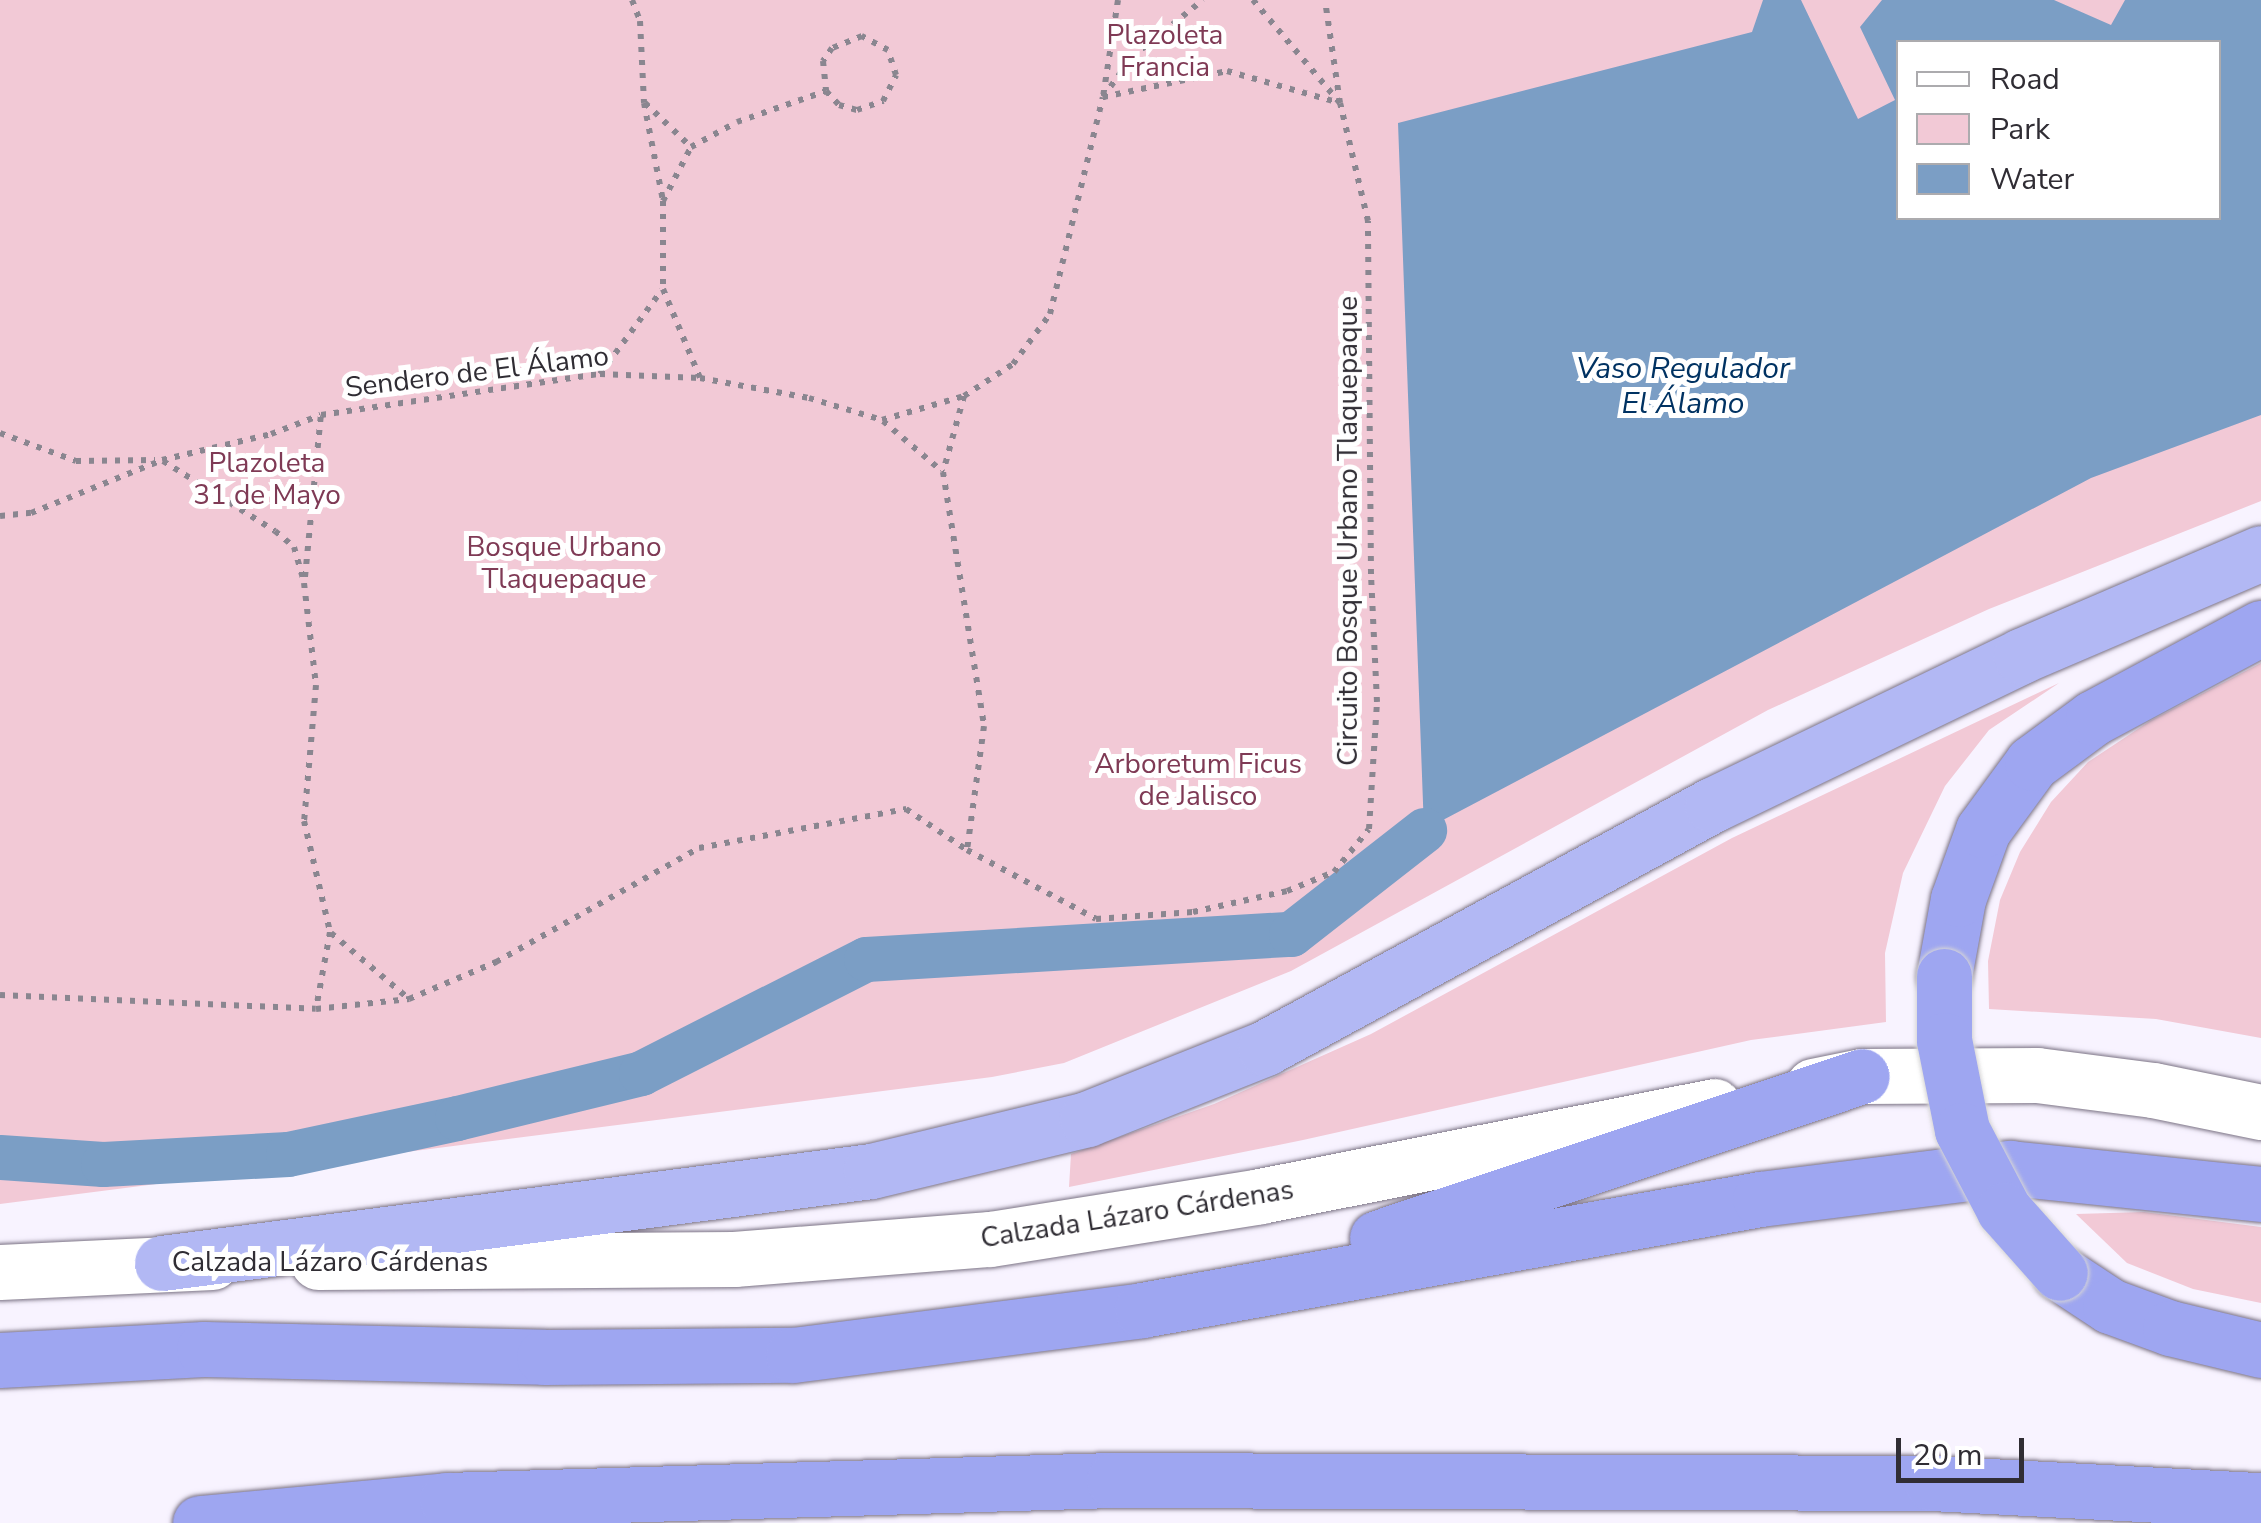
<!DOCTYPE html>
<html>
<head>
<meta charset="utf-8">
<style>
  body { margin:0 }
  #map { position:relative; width:2261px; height:1523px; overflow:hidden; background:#f8f3ff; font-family:"Nunito Sans",sans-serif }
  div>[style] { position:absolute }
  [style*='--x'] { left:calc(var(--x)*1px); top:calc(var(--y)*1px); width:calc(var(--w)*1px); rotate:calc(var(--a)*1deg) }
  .green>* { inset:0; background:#f2c9d6 }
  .water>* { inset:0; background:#7b9ec5 }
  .canal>* { height:45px; margin:-22.5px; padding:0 22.5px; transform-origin:22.5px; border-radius:22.5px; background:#7b9ec5 }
  .path>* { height:6px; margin-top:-3px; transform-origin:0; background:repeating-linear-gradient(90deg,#8a8690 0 5px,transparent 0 13px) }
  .roads { filter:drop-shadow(0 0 2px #7b7385) drop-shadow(0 0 2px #7b7385) }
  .secondary>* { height:55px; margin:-27.5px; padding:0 27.5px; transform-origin:27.5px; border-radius:27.5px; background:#fff }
  .trunk>* { height:55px; margin:-27.5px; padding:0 27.5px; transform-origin:27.5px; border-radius:27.5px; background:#b2b8f4 }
  .motorway>* { height:55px; margin:-27.5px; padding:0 27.5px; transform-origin:27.5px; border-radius:27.5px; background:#9ea6f1 }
  .bridges { filter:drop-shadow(0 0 2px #d6d5d6) drop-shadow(0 0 2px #d6d5d6) }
  .motorway-bridge>* { height:55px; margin:-27.5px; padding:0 27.5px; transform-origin:27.5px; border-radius:27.5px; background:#9ea6f1 }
  span { translate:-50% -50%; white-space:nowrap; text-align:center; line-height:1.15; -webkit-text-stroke:10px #fff; paint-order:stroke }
  .park-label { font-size:28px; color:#7f3a55 }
  .street-label { font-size:28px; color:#302d34 }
  .water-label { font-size:30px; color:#003262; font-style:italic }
  .legend { position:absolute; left:1896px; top:40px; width:325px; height:180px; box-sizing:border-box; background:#fff; border:2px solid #acabae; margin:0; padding:12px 18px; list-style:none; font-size:30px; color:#302d34 }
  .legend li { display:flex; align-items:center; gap:20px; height:50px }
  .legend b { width:50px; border:2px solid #acabae }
  .scale { position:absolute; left:1896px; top:1438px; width:128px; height:45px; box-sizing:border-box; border:5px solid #302d34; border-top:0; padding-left:12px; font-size:30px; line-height:35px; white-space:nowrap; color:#302d34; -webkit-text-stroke:8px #fff; paint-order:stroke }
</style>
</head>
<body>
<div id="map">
  <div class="green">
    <i style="clip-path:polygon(evenodd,0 0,2261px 0,2261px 501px,1989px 609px,1768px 710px,1291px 971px,1064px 1063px,992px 1077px,0 1204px,0 0,1898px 42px,2218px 42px,2218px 218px,1898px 218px,1898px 42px)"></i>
    <i style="clip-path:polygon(2261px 663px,2261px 1038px,2156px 1019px,1989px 1009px,1988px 961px,2000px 900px,2020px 852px,2051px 802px,2088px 762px,2150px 721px)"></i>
    <i style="clip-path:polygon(2059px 683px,1989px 730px,1945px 786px,1903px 873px,1885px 953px,1886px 1022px,1751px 1040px,1303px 1140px,1069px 1187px,1071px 1154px,1214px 1104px,1371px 1034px,1732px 838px)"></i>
    <i style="clip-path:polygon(2144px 1212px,2261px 1227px,2261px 1303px,2193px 1289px,2127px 1263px,2076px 1214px)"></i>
  </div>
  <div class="water">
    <i style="clip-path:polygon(evenodd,1763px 0,1801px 0,1858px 119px,1895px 100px,1860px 27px,1882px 0,2054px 0,2111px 25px,2125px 0,2261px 0,2261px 415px,2091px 478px,1424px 830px,1398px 123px,1752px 32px,1763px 0,1898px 42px,2218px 42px,2218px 218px,1898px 218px,1898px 42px)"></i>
  </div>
  <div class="canal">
    <i style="--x:0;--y:1157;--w:103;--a:3.9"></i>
    <i style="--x:103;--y:1164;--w:185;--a:-3.1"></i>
    <i style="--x:288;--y:1154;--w:173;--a:-12"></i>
    <i style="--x:457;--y:1118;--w:189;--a:-13.7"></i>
    <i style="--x:641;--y:1073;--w:252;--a:-26.9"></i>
    <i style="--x:866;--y:959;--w:426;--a:-3.4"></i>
    <i style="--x:1291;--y:934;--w:169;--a:-38"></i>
  </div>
  <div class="path">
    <i style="--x:632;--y:0;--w:22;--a:69"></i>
    <i style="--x:640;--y:21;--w:82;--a:87.2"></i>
    <i style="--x:644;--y:103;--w:100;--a:79"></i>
    <i style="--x:663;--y:201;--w:88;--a:90"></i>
    <i style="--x:663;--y:289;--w:96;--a:67.4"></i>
    <i style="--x:1118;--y:0;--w:98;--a:98.8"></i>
    <i style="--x:1103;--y:97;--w:127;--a:-11.8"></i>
    <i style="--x:1227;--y:71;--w:117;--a:15.8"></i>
    <i style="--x:1340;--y:103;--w:104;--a:-98.3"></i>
    <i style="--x:645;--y:103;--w:64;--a:43.7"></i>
    <i style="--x:663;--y:201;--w:61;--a:-62.6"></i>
    <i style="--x:691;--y:147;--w:52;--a:-28.5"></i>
    <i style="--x:737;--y:122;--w:94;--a:-19.2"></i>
    <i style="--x:826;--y:91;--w:19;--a:47"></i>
    <i style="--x:839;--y:105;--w:19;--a:16"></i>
    <i style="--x:857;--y:110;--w:28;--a:-19"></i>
    <i style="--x:883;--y:101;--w:29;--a:-63"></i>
    <i style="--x:896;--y:75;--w:26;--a:-108"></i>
    <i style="--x:888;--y:50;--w:30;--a:-152"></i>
    <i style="--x:862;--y:36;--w:32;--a:158"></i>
    <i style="--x:832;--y:48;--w:16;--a:125"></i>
    <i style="--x:823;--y:61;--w:30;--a:84"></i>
    <i style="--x:600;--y:374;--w:104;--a:-53.6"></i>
    <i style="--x:964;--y:396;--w:79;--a:105.4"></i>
    <i style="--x:943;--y:472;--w:257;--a:80.8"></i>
    <i style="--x:984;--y:726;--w:125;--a:97.8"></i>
    <i style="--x:883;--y:421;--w:79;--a:40.4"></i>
    <i style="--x:0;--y:433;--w:81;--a:20.2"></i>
    <i style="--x:76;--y:461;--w:79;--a:-0.7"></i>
    <i style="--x:163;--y:461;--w:132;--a:32"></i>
    <i style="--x:275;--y:531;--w:25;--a:40"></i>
    <i style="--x:294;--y:547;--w:37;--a:74"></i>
    <i style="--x:304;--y:583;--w:103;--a:83.3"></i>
    <i style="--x:316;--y:685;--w:137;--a:95"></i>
    <i style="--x:304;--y:821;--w:114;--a:76.8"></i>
    <i style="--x:330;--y:932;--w:78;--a:100.3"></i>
    <i style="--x:0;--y:516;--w:31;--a:-6"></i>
    <i style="--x:31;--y:513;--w:141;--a:-22"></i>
    <i style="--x:162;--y:460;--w:112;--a:-13.4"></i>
    <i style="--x:271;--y:434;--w:53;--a:-20.8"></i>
    <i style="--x:321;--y:415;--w:282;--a:-8.4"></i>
    <i style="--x:600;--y:374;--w:100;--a:2.3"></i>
    <i style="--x:700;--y:378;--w:111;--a:10.4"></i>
    <i style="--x:809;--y:398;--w:76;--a:16.8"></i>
    <i style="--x:882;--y:420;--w:85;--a:-16.3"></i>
    <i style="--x:964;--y:396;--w:59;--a:-33.1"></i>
    <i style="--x:1013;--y:364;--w:62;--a:-53.5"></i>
    <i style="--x:1050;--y:314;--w:223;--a:-76.3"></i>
    <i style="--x:1103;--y:97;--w:49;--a:-54.1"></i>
    <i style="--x:1132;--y:57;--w:91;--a:-38.8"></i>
    <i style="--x:305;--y:577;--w:163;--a:-84.4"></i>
    <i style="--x:331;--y:933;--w:102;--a:40.2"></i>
    <i style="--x:0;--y:995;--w:316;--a:2.5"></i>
    <i style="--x:316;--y:1009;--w:94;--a:-6.1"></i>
    <i style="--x:409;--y:999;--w:95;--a:-23"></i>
    <i style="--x:496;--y:962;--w:233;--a:-29.3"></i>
    <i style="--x:699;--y:848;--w:211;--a:-10.7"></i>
    <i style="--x:906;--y:809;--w:73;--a:33.9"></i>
    <i style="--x:967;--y:850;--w:146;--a:28.1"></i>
    <i style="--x:1096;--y:919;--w:97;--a:-4.1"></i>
    <i style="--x:1193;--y:912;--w:96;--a:-12.6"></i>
    <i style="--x:1287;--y:891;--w:51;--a:-22"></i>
    <i style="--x:1334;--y:872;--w:55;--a:-50.9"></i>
    <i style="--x:1369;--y:829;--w:127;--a:-86.4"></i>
    <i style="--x:1377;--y:702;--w:128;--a:-92.7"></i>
    <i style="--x:1371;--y:574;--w:353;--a:-90.5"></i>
    <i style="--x:1368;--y:221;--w:121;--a:-103.3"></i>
    <i style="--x:1340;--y:103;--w:135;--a:-130.2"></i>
  </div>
  <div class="roads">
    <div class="secondary">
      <i style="--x:1813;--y:1086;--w:50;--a:-11.5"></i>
      <i style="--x:1862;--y:1076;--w:175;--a:-0.3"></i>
      <i style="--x:2037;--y:1075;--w:117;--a:7.4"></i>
      <i style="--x:2153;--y:1090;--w:110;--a:11.5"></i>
      <i style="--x:318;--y:1262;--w:416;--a:-0.4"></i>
      <i style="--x:734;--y:1259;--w:257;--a:-4.5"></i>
      <i style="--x:990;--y:1239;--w:273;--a:-9"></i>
      <i style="--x:1260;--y:1196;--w:463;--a:-11.2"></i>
      <i style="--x:0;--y:1272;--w:212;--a:-2.7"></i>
    </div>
    <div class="trunk">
      <i style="--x:162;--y:1263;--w:715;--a:-7.39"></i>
      <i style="--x:871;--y:1171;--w:222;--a:-13.5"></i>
      <i style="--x:1087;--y:1119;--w:192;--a:-21.7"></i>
      <i style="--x:1265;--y:1048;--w:509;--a:-28.53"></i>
      <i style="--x:1712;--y:805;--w:343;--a:-25.7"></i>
      <i style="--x:2021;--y:656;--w:261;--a:-23.2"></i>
    </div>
    <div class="motorway">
      <i style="--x:1944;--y:976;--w:78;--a:-79.7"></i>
      <i style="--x:1958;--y:899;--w:73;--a:-70.1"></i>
      <i style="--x:1983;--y:830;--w:83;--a:-53.8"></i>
      <i style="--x:2032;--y:763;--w:76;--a:-36.4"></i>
      <i style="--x:2093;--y:718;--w:191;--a:-28.2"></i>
      <i style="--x:1377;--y:1238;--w:511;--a:-18.47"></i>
      <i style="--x:2060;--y:1273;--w:60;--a:33.4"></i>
      <i style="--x:2110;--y:1306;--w:64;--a:20.1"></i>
      <i style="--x:2170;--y:1328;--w:94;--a:13.6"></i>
      <i style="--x:0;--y:1360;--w:204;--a:-3.1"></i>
      <i style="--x:204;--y:1349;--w:340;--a:1.3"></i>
      <i style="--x:544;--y:1357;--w:249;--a:-0.5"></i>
      <i style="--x:793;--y:1355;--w:352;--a:-7.3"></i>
      <i style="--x:1142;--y:1310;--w:628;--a:-10.18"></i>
      <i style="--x:1760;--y:1199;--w:252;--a:-7.1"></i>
      <i style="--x:2010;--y:1168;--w:252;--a:5.9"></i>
      <i style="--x:200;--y:1523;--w:248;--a:-5.3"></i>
      <i style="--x:447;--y:1500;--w:667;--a:-1.72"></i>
      <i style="--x:1114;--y:1480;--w:818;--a:0.21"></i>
      <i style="--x:1932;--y:1483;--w:329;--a:3"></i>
    </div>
  </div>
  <div class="bridges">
    <div class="motorway-bridge">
      <i style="--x:1944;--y:976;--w:64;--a:90"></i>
      <i style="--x:1944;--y:1040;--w:92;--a:78.7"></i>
      <i style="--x:1962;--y:1130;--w:90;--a:62.3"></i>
      <i style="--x:2004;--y:1210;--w:84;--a:48.4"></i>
    </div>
  </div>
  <div class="park-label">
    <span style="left:1165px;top:51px">Plazoleta<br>Francia</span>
    <span style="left:267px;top:479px">Plazoleta<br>31 de Mayo</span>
    <span style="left:564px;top:563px">Bosque Urbano<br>Tlaquepaque</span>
    <span style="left:1198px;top:780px">Arboretum Ficus<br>de Jalisco</span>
  </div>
  <div class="street-label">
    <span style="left:477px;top:372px;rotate:-7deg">Sendero de El Álamo</span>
    <span style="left:1348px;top:531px;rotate:-90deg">Circuito Bosque Urbano Tlaquepaque</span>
    <span style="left:1137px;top:1214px;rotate:-9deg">Calzada Lázaro Cárdenas</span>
    <span style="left:330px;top:1262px">Calzada Lázaro Cárdenas</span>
  </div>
  <div class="water-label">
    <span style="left:1683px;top:386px">Vaso Regulador<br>El Álamo</span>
  </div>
  <ul class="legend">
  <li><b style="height:12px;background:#fff"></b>Road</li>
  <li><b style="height:28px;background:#f2c9d6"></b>Park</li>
  <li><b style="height:28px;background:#7b9ec5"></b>Water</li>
  </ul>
  <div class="scale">20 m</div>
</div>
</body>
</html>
